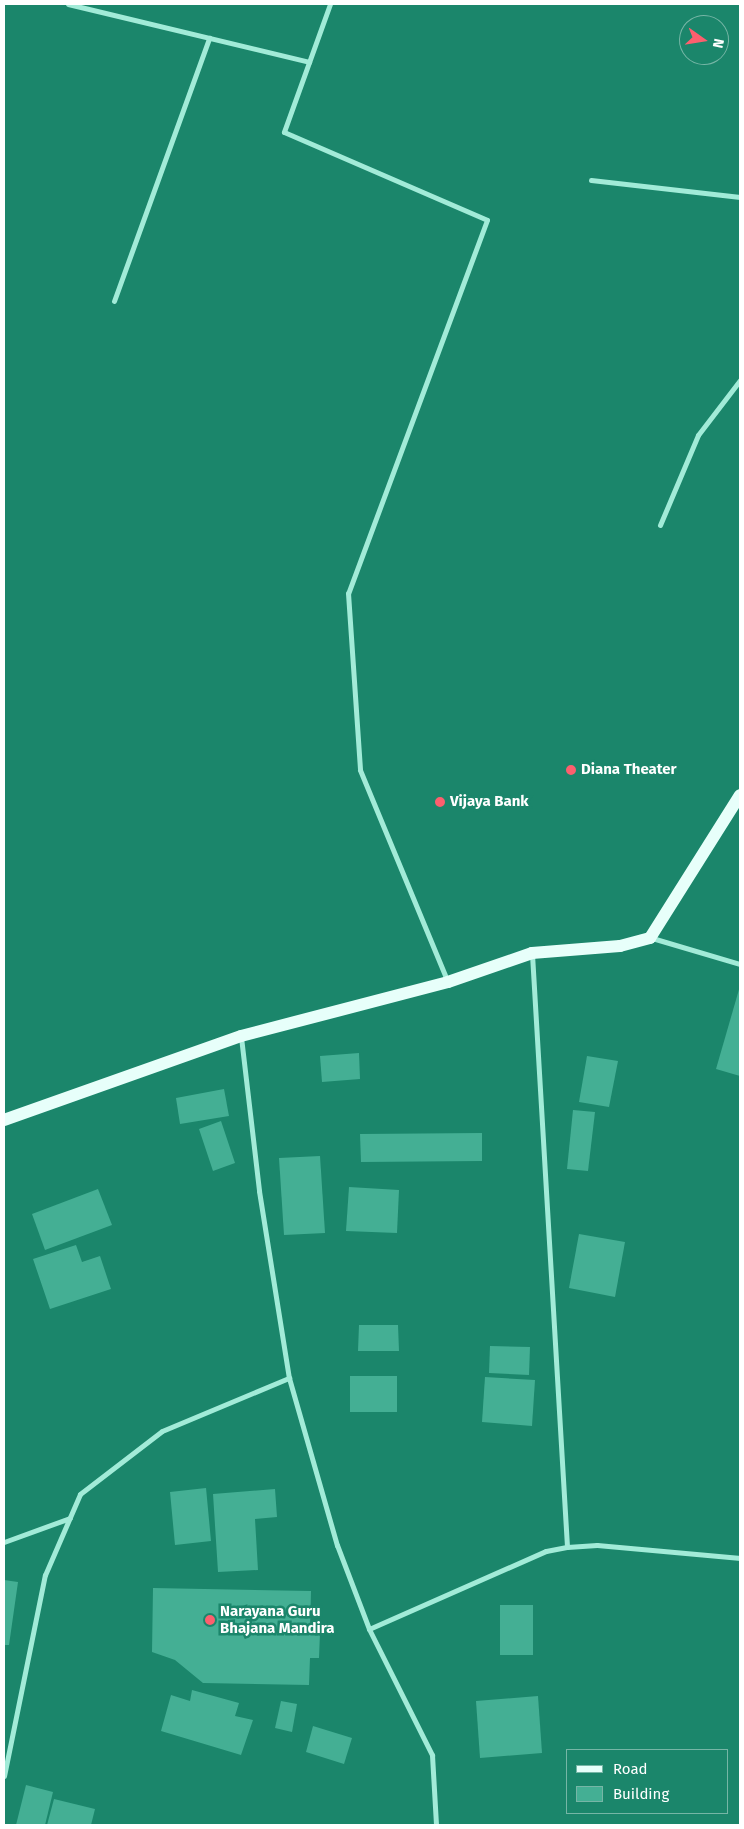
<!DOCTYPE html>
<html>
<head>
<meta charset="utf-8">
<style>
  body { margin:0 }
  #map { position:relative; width:744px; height:1829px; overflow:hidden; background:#1b866b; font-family:"Fira Sans",sans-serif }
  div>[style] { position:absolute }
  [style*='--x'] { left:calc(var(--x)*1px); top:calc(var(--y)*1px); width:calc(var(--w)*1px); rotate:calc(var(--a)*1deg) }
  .building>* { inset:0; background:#44af94 }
  .minor>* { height:5px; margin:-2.5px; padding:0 2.5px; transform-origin:2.5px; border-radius:2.5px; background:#a2ebd8 }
  .primary>* { height:12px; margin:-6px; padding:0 6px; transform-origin:6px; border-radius:6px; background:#e7fffa }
  .dots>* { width:14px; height:14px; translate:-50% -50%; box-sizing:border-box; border:2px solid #1b866b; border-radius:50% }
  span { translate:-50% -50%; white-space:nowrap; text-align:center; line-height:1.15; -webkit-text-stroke:5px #1b866b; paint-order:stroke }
  .poi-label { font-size:15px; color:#fff; font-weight:700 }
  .left { translate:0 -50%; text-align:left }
  .frame { position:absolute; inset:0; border:5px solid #fff; pointer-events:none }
  .legend { position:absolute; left:566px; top:1749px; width:162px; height:65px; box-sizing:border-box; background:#1b866b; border:1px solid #76b6a6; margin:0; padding:6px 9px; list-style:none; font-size:15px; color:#fff }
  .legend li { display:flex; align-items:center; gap:10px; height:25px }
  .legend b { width:25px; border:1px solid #76b6a6 }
  .north { position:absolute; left:679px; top:15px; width:50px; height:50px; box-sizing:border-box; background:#1b866b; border:1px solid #76b6a6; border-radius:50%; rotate:103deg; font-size:14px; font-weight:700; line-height:20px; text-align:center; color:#fff }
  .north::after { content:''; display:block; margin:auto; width:18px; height:22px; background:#fd5f6e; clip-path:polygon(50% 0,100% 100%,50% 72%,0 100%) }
</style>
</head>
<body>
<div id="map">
  <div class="building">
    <i style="clip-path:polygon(740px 986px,740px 1076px,716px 1069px)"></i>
    <i style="clip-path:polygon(359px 1053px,360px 1079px,322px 1082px,320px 1056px)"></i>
    <i style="clip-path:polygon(587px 1056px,618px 1061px,609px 1107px,579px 1102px)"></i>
    <i style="clip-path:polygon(224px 1089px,229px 1116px,180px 1124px,176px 1098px)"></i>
    <i style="clip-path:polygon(573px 1110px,595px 1112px,588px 1171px,567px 1169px)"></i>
    <i style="clip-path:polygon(221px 1121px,235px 1163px,213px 1171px,199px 1129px)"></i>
    <i style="clip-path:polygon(482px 1133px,482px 1161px,361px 1162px,360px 1134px)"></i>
    <i style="clip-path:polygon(320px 1156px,325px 1233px,284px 1235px,279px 1158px)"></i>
    <i style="clip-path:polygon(349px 1187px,399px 1190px,397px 1233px,346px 1231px)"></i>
    <i style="clip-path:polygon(98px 1189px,112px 1225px,45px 1250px,32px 1214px)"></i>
    <i style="clip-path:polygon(579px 1234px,625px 1242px,615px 1297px,569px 1288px)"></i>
    <i style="clip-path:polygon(76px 1245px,82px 1262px,100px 1256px,111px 1289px,50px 1309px,33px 1259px)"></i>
    <i style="clip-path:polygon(359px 1325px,398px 1325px,399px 1351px,358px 1351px)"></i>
    <i style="clip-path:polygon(490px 1346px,530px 1347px,529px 1375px,489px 1373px)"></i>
    <i style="clip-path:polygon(350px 1376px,397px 1376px,397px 1412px,350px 1412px)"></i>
    <i style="clip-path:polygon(485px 1377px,535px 1380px,532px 1426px,482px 1422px)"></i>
    <i style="clip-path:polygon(206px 1488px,211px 1541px,175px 1545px,170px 1492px)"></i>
    <i style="clip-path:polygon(275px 1489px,277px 1517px,255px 1519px,258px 1570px,218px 1572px,213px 1494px)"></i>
    <i style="clip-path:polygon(4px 1580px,18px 1582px,9px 1645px,4px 1645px)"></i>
    <i style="clip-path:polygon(153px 1588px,311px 1591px,310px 1633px,320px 1633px,319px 1658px,310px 1658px,309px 1685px,203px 1683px,175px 1660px,152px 1652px)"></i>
    <i style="clip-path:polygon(500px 1605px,533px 1605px,533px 1655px,500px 1655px)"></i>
    <i style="clip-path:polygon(192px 1690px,239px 1703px,235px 1716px,253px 1720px,241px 1755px,161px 1731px,171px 1695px,190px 1701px)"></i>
    <i style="clip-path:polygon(538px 1696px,542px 1753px,480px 1758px,476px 1701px)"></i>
    <i style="clip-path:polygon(281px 1701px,297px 1704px,292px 1732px,275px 1728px)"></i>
    <i style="clip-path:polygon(313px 1726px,352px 1738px,344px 1764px,306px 1752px)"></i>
    <i style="clip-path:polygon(26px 1785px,53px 1792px,45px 1825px,16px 1825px)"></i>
    <i style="clip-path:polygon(54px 1799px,95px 1809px,91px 1825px,47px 1825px)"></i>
  </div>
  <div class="minor">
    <i style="--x:68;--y:4;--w:248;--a:13.5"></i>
    <i style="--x:330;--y:4;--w:136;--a:109.8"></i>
    <i style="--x:284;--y:132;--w:221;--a:23.4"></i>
    <i style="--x:487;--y:220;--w:398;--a:110.4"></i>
    <i style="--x:348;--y:593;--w:177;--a:86.1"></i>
    <i style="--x:360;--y:770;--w:230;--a:67.5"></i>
    <i style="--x:591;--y:180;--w:150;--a:6.5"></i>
    <i style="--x:114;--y:301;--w:280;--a:-70.1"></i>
    <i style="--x:660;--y:525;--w:98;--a:-67.1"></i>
    <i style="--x:698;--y:435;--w:69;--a:-52.6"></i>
    <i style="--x:652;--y:938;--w:92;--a:16.5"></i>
    <i style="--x:532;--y:954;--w:594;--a:86.62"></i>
    <i style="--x:241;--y:1037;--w:155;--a:83.3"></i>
    <i style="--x:259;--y:1191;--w:189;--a:80.9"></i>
    <i style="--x:289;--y:1378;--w:174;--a:74"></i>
    <i style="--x:337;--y:1545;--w:90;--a:69.1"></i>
    <i style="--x:369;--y:1629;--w:141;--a:63.4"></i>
    <i style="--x:432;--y:1755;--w:70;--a:86.7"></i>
    <i style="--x:4;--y:1542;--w:70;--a:-20"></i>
    <i style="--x:369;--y:1629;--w:193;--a:-23.8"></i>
    <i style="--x:546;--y:1551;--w:21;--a:-11"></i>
    <i style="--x:567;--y:1547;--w:30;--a:-4"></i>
    <i style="--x:597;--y:1545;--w:144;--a:5.2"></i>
    <i style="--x:4;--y:1776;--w:205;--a:-78.5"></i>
    <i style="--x:45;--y:1575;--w:88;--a:-66.6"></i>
    <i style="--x:80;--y:1494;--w:103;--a:-37.5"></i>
    <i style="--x:162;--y:1431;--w:138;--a:-22.7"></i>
  </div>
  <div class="primary">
    <i style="--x:4;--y:1120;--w:251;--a:-19.5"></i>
    <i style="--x:241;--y:1036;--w:214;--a:-14.6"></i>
    <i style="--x:448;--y:982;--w:89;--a:-19"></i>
    <i style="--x:532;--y:953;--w:88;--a:-4.5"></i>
    <i style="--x:620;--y:946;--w:31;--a:-15"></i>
    <i style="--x:650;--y:938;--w:169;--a:-57.8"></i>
  </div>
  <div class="dots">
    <i style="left:571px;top:770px;background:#fd5f6e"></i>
    <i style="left:440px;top:802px;background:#fd5f6e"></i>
    <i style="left:210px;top:1620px;background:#fd5f6e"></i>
  </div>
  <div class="poi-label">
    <span class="left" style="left:581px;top:770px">Diana Theater</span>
    <span class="left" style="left:450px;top:802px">Vijaya Bank</span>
    <span class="left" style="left:220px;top:1620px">Narayana Guru<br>Bhajana Mandira</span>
  </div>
  <div class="frame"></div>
  <ul class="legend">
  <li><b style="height:6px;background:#e7fffa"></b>Road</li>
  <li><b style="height:14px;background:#44af94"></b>Building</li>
  </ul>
  <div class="north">N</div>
</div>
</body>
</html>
